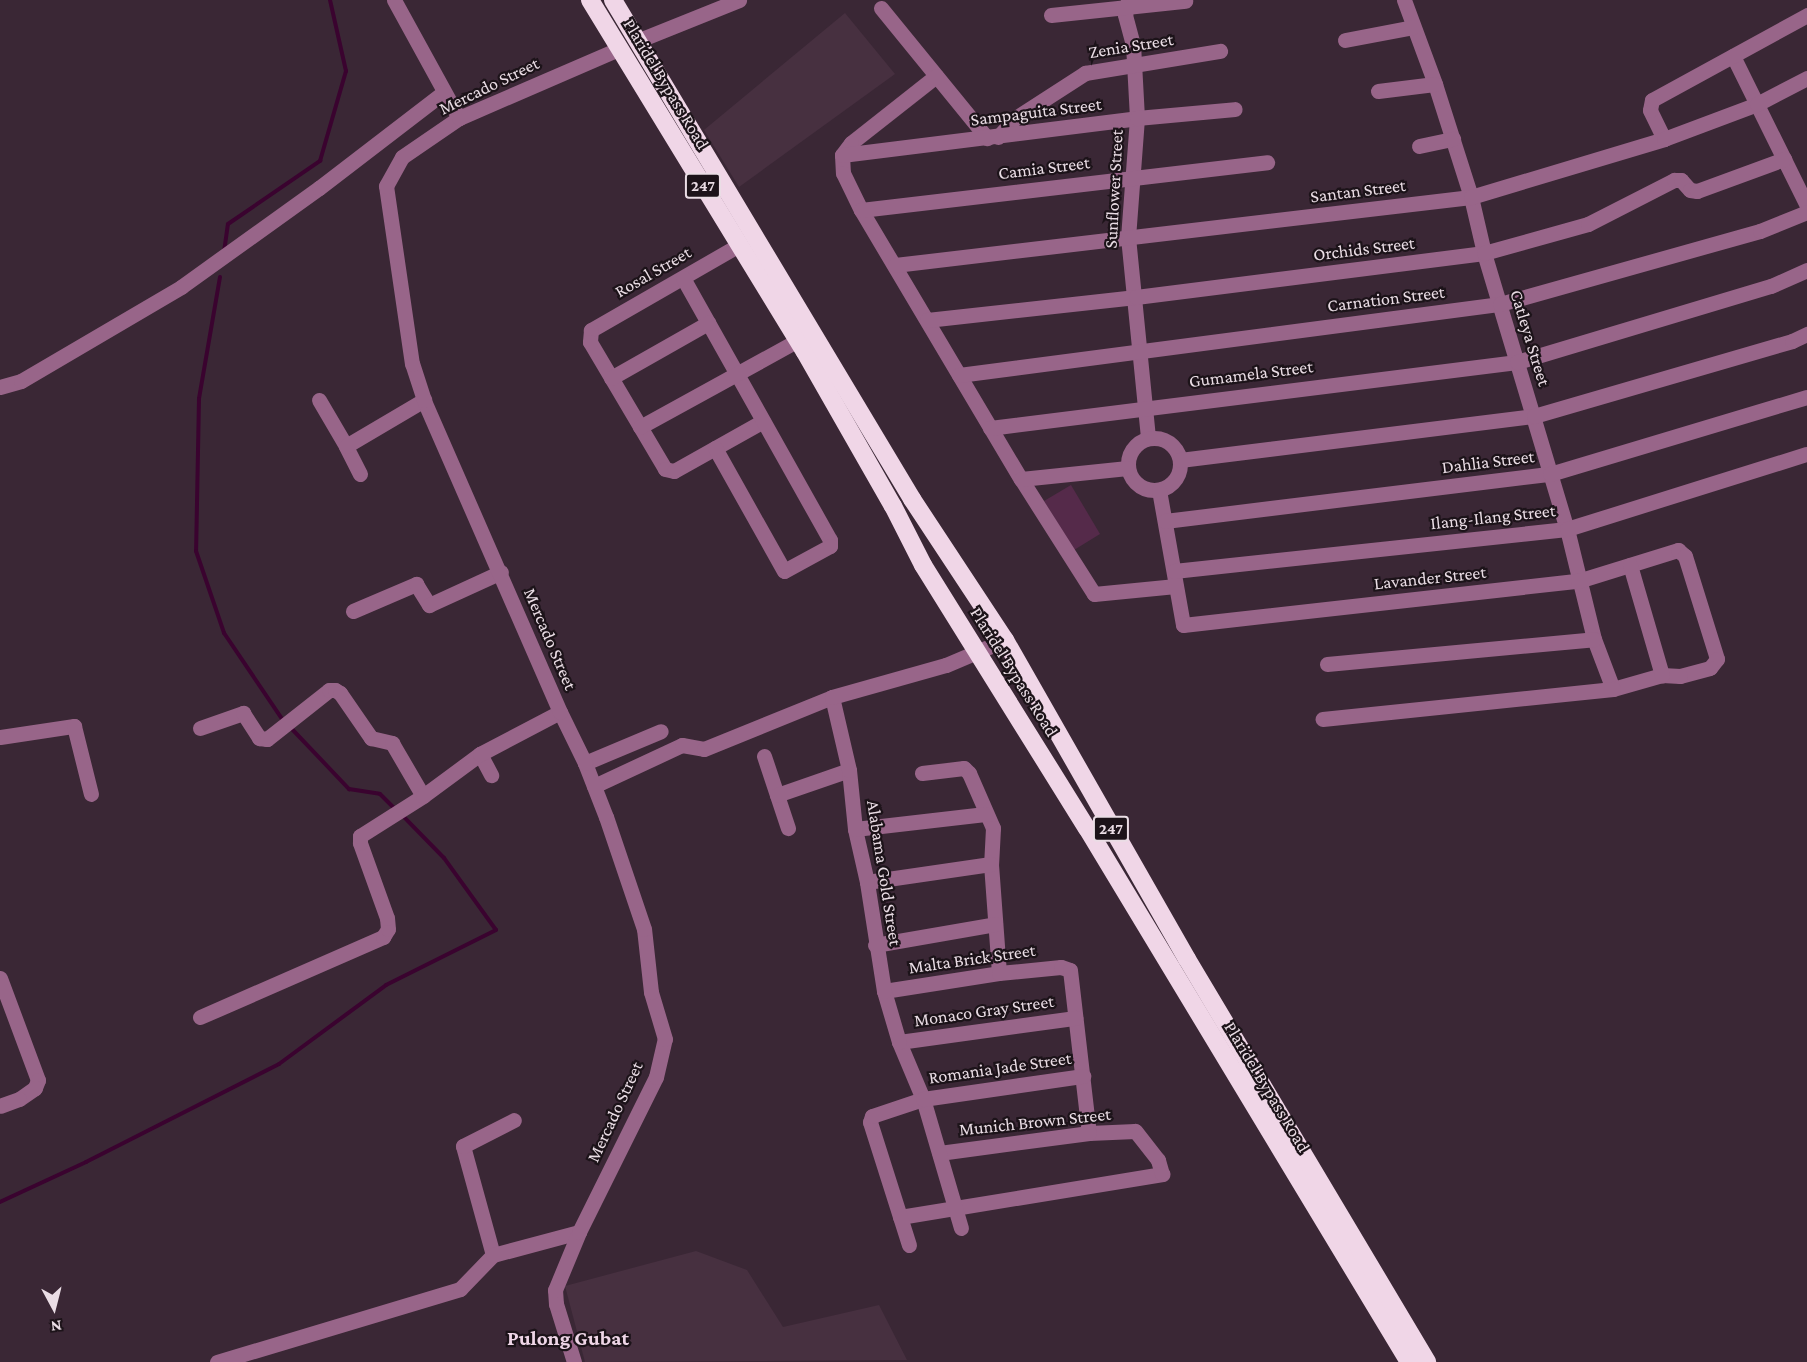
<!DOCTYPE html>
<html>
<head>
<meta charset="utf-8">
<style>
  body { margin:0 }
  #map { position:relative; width:1807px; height:1362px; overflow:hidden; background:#3a2735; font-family:"Crimson Pro",serif }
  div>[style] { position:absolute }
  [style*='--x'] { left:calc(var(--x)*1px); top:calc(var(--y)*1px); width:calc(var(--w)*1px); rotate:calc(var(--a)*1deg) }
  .built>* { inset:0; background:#473040 }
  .green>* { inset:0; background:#552a4a }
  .stream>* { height:4px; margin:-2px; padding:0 2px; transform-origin:2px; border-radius:2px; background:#3a032f }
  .minor>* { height:15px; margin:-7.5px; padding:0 7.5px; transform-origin:7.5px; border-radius:7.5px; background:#986589 }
  .minor>.ring { margin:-7.5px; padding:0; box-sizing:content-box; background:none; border:15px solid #986589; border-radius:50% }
  .highway>* { height:18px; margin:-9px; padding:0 9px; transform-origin:9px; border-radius:9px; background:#f0d6e7 }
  span { translate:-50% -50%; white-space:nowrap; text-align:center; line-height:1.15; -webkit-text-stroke:4.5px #1c1319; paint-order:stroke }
  .shield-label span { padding:2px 4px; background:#1c1319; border:2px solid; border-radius:4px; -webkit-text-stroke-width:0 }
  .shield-label { font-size:16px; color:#eadde5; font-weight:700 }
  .street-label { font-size:18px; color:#eadde5 }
  .quarter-label { font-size:21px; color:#efd6e7; font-weight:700 }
  .north { position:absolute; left:24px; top:1278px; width:60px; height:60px; -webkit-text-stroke:4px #1c1319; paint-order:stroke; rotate:173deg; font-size:16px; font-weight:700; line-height:24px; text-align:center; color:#eadde5 }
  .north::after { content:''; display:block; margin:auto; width:21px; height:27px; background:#eadde5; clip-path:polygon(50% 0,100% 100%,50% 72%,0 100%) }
</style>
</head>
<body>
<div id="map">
  <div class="built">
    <i style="clip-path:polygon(845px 13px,895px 74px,739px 187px,704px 130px)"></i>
    <i style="clip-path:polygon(696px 1251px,747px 1270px,783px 1327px,879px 1305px,907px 1360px,585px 1362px,565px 1286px)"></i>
  </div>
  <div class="green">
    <i style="clip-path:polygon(1071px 485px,1100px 534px,1074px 550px,1044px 501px)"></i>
  </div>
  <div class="stream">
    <i style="--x:224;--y:252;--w:28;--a:-82"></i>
    <i style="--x:228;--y:224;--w:112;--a:-34.4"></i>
    <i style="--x:320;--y:161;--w:94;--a:-73.9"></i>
    <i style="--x:346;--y:71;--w:73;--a:-102.7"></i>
    <i style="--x:220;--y:277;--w:124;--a:99.8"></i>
    <i style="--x:199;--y:399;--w:152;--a:91.1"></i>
    <i style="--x:196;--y:551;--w:87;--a:71.1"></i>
    <i style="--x:224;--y:633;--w:107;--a:56"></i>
    <i style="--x:290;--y:727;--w:86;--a:46.4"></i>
    <i style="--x:349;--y:789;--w:31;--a:9"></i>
    <i style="--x:380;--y:794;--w:23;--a:45"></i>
    <i style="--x:0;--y:1202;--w:95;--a:-24.9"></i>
    <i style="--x:86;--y:1162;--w:216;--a:-26.9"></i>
    <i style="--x:279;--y:1064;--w:133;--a:-36.4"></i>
    <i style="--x:386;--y:985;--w:123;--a:-26.6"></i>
    <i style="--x:496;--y:930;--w:89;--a:-125.8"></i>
    <i style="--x:444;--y:858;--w:60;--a:-134.3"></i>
  </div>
  <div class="minor">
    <i style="--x:394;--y:0;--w:135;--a:61.2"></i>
    <i style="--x:1128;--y:0;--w:15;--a:101"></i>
    <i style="--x:1125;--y:15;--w:30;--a:75"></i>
    <i style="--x:1133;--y:44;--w:74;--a:86.9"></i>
    <i style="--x:1137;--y:118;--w:119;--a:94.3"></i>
    <i style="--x:1128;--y:237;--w:202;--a:84.3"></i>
    <i style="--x:1404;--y:0;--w:90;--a:69.7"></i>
    <i style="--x:1435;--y:84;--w:119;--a:72.3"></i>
    <i style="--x:1471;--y:197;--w:57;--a:76.9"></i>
    <i style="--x:1484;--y:253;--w:288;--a:73.3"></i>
    <i style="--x:1567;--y:529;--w:113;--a:76.2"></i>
    <i style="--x:1594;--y:639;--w:53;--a:69.2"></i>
    <i style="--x:881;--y:8;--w:168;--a:50.8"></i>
    <i style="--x:1051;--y:15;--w:135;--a:-6"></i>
    <i style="--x:1345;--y:40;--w:69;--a:-10.8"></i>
    <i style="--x:637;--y:41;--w:110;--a:-21.9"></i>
    <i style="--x:1733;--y:56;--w:167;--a:63.7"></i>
    <i style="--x:936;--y:76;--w:108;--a:141.8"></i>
    <i style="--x:851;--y:143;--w:15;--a:127"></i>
    <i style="--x:842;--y:155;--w:18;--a:87"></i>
    <i style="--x:843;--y:173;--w:41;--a:64.1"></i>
    <i style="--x:861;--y:210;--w:313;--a:59.3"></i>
    <i style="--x:1021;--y:479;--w:136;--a:57.6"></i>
    <i style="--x:1094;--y:594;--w:82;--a:-5.6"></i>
    <i style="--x:1378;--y:91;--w:57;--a:-7"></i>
    <i style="--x:998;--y:137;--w:24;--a:-48"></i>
    <i style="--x:1014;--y:119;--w:85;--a:-32.9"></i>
    <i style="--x:1085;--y:73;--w:137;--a:-9.3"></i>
    <i style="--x:1664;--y:139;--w:32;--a:-116"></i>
    <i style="--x:1650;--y:110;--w:10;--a:-79"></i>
    <i style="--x:1652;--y:100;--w:177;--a:-28.7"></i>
    <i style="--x:1419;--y:146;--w:35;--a:-12"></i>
    <i style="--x:842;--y:155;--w:297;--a:-7.1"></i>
    <i style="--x:1137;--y:118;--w:98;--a:-5.2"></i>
    <i style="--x:861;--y:210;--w:409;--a:-6.7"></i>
    <i style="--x:739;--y:245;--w:171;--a:150.1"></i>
    <i style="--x:591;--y:330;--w:12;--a:95"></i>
    <i style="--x:590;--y:342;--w:147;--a:59.4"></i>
    <i style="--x:665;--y:469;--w:9;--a:13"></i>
    <i style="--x:674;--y:471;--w:102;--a:-29.3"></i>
    <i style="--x:895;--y:265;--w:580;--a:-6.73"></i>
    <i style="--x:1471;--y:197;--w:202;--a:-16.7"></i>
    <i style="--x:1664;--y:139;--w:99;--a:-20.6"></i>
    <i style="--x:1757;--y:104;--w:56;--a:-27.5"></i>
    <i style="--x:683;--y:278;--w:300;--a:60.7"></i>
    <i style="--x:830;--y:540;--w:6;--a:90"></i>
    <i style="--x:830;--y:546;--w:52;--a:151.5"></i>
    <i style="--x:784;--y:571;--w:141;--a:-119.3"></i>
    <i style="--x:927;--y:320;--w:210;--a:-6.3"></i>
    <i style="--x:1136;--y:297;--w:351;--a:-7.2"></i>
    <i style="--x:1484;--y:253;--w:108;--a:-15.6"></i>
    <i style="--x:1588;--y:224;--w:97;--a:-27.1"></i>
    <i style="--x:1674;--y:180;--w:7;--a:0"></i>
    <i style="--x:1681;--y:180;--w:13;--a:48"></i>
    <i style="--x:1690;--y:190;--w:7;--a:8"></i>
    <i style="--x:1697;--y:191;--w:93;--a:-20.2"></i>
    <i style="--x:959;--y:375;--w:546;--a:-7.48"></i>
    <i style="--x:1500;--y:304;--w:270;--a:-15.7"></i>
    <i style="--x:1760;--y:231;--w:51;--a:-22"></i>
    <i style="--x:611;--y:378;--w:112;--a:-29.6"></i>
    <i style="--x:0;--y:387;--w:22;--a:-16"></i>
    <i style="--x:21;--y:381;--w:186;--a:-30.4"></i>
    <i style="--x:181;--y:287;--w:170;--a:-35.7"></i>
    <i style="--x:319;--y:188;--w:156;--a:-37.5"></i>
    <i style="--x:319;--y:400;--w:53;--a:59.6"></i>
    <i style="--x:640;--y:427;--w:180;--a:-28.8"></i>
    <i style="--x:990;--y:428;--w:531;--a:-7.14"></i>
    <i style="--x:1517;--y:362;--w:265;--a:-16.7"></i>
    <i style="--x:1771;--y:286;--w:39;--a:-24"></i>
    <i class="ring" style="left:1128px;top:438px;width:37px;height:37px"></i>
    <i style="--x:1180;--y:460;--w:357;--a:-7.1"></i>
    <i style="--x:1534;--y:416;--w:269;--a:-16.2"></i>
    <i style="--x:1792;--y:341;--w:17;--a:-25"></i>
    <i style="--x:360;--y:474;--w:31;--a:-117"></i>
    <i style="--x:346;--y:446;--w:91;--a:-30.5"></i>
    <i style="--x:1021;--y:479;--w:107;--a:-5.9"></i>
    <i style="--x:1159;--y:490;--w:137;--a:79.9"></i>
    <i style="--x:1183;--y:625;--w:397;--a:-6.4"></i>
    <i style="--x:1578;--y:581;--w:105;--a:-17.2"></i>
    <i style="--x:1678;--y:550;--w:9;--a:41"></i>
    <i style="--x:1685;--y:556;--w:108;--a:72.7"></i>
    <i style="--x:1717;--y:659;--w:11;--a:128"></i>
    <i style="--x:1710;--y:668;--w:31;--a:165"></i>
    <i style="--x:1680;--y:676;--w:18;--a:-177"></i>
    <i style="--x:1662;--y:675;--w:51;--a:164.1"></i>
    <i style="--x:1613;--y:689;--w:292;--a:174.1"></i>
    <i style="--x:1165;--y:521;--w:388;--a:-7"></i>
    <i style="--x:1550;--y:474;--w:268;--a:-16.7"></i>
    <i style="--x:1630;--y:565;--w:115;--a:73.8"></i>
    <i style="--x:1174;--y:571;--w:395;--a:-6.1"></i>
    <i style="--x:1567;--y:529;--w:251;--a:-17.4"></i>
    <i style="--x:353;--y:611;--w:69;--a:-23.2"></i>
    <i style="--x:416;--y:584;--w:25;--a:58"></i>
    <i style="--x:429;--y:605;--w:79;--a:-24.6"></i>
    <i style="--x:1327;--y:664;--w:268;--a:-5.3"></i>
    <i style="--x:200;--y:728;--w:46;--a:-19.2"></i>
    <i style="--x:243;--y:713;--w:30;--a:57"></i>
    <i style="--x:259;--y:738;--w:8;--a:7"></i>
    <i style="--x:267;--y:739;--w:79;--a:-38.3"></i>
    <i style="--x:329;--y:690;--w:6;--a:0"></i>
    <i style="--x:335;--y:690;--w:6;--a:31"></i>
    <i style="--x:340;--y:693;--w:55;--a:55.4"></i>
    <i style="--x:371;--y:738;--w:22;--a:13"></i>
    <i style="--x:392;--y:743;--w:61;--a:59.7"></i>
    <i style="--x:0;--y:737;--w:75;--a:-8.5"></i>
    <i style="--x:74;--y:726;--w:70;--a:76"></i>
    <i style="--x:480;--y:754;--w:24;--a:62"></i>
    <i style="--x:764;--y:756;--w:76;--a:71.6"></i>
    <i style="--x:585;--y:763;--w:82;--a:-22.8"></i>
    <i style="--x:922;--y:773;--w:42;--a:-6.8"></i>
    <i style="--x:964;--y:768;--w:7;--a:45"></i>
    <i style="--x:969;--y:773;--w:60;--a:66.4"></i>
    <i style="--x:993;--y:828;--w:36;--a:93"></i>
    <i style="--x:991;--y:864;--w:109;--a:85.8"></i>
    <i style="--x:594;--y:786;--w:97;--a:-25"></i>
    <i style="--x:682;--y:745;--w:22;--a:10"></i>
    <i style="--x:704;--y:749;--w:138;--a:-22.1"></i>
    <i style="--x:777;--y:795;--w:76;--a:-19.1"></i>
    <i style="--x:855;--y:829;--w:131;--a:-6.6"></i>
    <i style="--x:867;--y:882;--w:125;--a:-8.3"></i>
    <i style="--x:875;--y:945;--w:122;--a:-9.9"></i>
    <i style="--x:0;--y:978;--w:109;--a:69.6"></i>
    <i style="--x:38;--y:1080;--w:9;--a:111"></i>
    <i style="--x:35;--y:1088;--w:19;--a:145"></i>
    <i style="--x:19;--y:1099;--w:20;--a:160"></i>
    <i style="--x:884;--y:991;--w:116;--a:-8.9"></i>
    <i style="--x:999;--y:973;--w:62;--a:-5.5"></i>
    <i style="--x:1061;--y:967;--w:9;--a:18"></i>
    <i style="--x:1070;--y:970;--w:164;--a:83.4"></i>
    <i style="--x:200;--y:1017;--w:200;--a:-23.6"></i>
    <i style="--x:383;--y:937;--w:9;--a:-58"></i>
    <i style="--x:388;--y:929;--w:11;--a:-95"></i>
    <i style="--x:387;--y:918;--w:80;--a:-109.8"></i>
    <i style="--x:360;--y:843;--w:7;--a:-90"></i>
    <i style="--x:360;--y:836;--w:75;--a:-32.4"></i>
    <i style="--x:423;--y:796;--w:71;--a:-36.4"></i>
    <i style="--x:480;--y:754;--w:90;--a:-27.7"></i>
    <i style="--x:899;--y:1042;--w:178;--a:-7.8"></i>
    <i style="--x:900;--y:1217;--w:266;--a:-9.3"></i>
    <i style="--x:1162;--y:1174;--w:15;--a:-106"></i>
    <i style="--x:1158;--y:1160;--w:37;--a:-128"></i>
    <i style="--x:1135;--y:1131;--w:46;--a:177.5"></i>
    <i style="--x:1089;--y:1133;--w:151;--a:172.4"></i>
    <i style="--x:961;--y:1228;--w:134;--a:-106.4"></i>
    <i style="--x:923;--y:1099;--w:62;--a:-112.8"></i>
    <i style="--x:899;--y:1042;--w:53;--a:-106.4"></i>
    <i style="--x:884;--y:991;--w:110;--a:-98.9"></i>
    <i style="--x:867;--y:882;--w:54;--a:-102.8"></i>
    <i style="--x:855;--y:829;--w:59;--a:-95.8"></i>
    <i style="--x:849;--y:770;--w:75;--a:-103.1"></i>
    <i style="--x:832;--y:697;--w:118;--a:-15.7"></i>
    <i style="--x:946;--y:665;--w:64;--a:-23"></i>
    <i style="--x:909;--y:1245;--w:129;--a:-107.6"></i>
    <i style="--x:870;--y:1122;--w:6;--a:-72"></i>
    <i style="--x:872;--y:1116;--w:54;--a:-18.4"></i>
    <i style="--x:923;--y:1099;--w:162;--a:-8.2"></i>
    <i style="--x:493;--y:1255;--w:113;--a:-105.4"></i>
    <i style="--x:463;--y:1146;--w:57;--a:-27"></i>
    <i style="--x:217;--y:1362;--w:254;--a:-16.7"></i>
    <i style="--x:460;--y:1289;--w:47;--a:-45.9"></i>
    <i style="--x:493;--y:1255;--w:89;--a:-15"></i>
    <i style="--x:574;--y:1362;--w:61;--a:-107.2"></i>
    <i style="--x:556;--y:1304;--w:14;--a:-94"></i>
    <i style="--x:555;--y:1290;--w:63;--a:-67.5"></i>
    <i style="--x:579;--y:1232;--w:173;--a:-63.6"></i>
    <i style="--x:656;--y:1077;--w:39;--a:-77"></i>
    <i style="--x:665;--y:1039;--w:49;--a:-106.6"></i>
    <i style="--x:651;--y:992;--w:63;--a:-96.3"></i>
    <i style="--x:644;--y:929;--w:118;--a:-108.7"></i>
    <i style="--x:606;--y:817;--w:58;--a:-111.3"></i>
    <i style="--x:585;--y:763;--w:57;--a:-116.1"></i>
    <i style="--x:560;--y:712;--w:340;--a:-113.6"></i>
    <i style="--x:424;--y:400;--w:38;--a:-108"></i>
    <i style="--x:412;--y:364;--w:180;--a:-98.3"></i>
    <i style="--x:386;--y:186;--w:33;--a:-61"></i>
    <i style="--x:402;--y:157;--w:69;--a:-34.4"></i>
    <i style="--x:459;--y:118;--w:176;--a:-23.4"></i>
  </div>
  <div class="highway">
    <i style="--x:590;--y:0;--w:412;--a:58.6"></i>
    <i style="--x:805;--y:352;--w:177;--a:60.3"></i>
    <i style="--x:893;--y:506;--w:66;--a:63"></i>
    <i style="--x:923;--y:565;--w:310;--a:58.1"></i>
    <i style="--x:1087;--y:828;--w:624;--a:58.91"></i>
    <i style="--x:613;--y:0;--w:582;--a:59.07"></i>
    <i style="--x:912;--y:499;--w:169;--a:56.6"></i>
    <i style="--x:1005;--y:640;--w:367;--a:60.3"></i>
    <i style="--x:1187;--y:959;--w:469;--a:59.2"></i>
  </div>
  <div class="shield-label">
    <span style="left:703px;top:186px">247</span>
    <span style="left:1111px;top:829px">247</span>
  </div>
  <div class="street-label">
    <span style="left:1131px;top:46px;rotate:-9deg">Zenia Street</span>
    <span style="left:666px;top:84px;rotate:59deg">Plaridel Bypass Road</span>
    <span style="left:489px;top:86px;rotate:-26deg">Mercado Street</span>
    <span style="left:1036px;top:112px;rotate:-7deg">Sampaguita Street</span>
    <span style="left:1044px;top:168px;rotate:-7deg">Camia Street</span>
    <span style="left:1114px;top:189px;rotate:-87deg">Sunflower Street</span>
    <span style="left:1358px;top:191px;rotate:-7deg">Santan Street</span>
    <span style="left:1364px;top:249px;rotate:-7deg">Orchids Street</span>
    <span style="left:653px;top:272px;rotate:-30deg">Rosal Street</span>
    <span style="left:1386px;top:299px;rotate:-7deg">Carnation Street</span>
    <span style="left:1530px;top:338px;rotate:73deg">Catleya Street</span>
    <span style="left:1251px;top:374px;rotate:-7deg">Gumamela Street</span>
    <span style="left:1488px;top:462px;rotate:-7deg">Dahlia Street</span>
    <span style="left:1493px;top:517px;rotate:-6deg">Ilang-Ilang Street</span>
    <span style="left:1430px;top:578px;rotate:-6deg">Lavander Street</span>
    <span style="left:550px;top:639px;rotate:67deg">Mercado Street</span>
    <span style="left:1014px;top:672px;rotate:58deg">Plaridel Bypass Road</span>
    <span style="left:884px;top:873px;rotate:81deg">Alabama Gold Street</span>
    <span style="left:972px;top:959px;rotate:-8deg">Malta Brick Street</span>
    <span style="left:984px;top:1011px;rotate:-8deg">Monaco Gray Street</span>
    <span style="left:1000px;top:1068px;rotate:-8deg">Romania Jade Street</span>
    <span style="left:1267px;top:1087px;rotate:59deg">Plaridel Bypass Road</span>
    <span style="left:615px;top:1112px;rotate:-65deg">Mercado Street</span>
    <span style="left:1035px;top:1122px;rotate:-6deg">Munich Brown Street</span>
  </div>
  <div class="quarter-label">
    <span style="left:568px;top:1338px">Pulong Gubat</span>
  </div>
  <div class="north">N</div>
</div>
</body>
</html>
